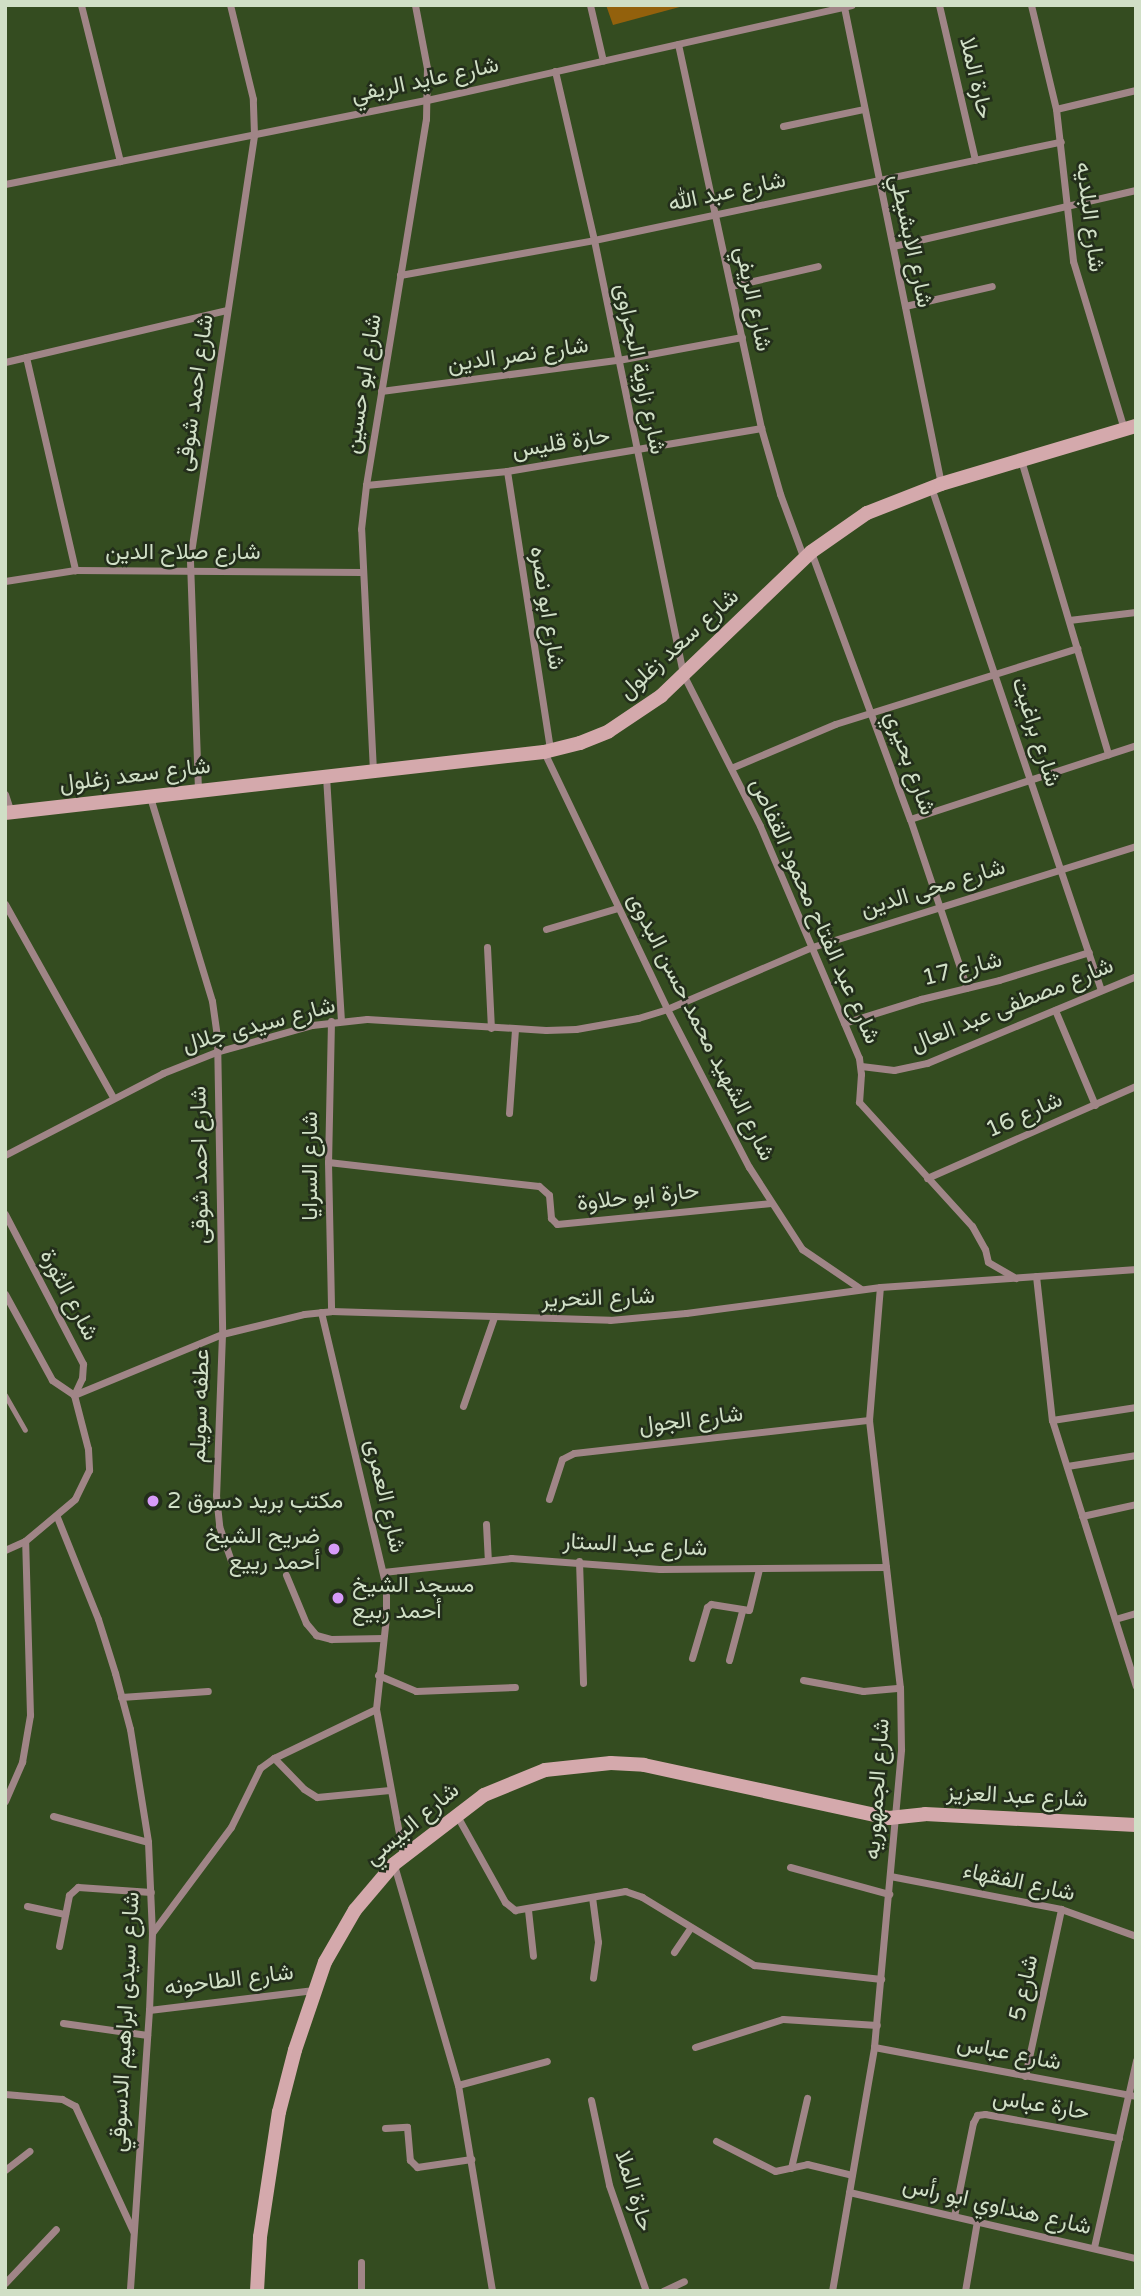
<!DOCTYPE html>
<html>
<head>
<meta charset="utf-8">
<style>
  body { margin:0 }
  #map { position:relative; width:1141px; height:2296px; overflow:hidden; background:#344c20; font-family:"Varela Round",Vazirmatn,sans-serif }
  div>[style] { position:absolute }
  [style*='--x'] { left:calc(var(--x)*1px); top:calc(var(--y)*1px); width:calc(var(--w)*1px); rotate:calc(var(--a)*1deg) }
  .green>* { inset:0; background:#93610c }
  .lane>* { height:5px; margin:-2.5px; padding:0 2.5px; transform-origin:2.5px; border-radius:2.5px; background:#a08587 }
  .street>* { height:7px; margin:-3.5px; padding:0 3.5px; transform-origin:3.5px; border-radius:3.5px; background:#a08587 }
  .secondary>* { height:14px; margin:-7px; padding:0 7px; transform-origin:7px; border-radius:7px; background:#d4a9ac }
  .dots>* { width:19px; height:19px; translate:-50% -50%; box-sizing:border-box; border:4px solid #232e1b; border-radius:50% }
  span { translate:-50% -50%; white-space:nowrap; text-align:center; line-height:1.15; -webkit-text-stroke:5px #232e1b; paint-order:stroke }
  .street-label { font-size:23px; color:#d0dfc6 }
  .poi-label { font-size:23px; color:#d0dfc6 }
  .left { translate:0 -50%; text-align:left }
  .right { translate:-100% -50%; text-align:right }
  .frame { position:absolute; inset:0; border:7px solid #d0dfc6; pointer-events:none }
</style>
</head>
<body>
<div id="map">
  <div class="green">
    <i style="clip-path:polygon(606px 5px,687px 5px,613px 25px)"></i>
  </div>
  <div class="lane">
    <i style="--x:5;--y:1395;--w:40;--a:60.3"></i>
  </div>
  <div class="street">
    <i style="--x:81;--y:5;--w:161;--a:76"></i>
    <i style="--x:590;--y:5;--w:57;--a:76.9"></i>
    <i style="--x:939;--y:5;--w:159;--a:76.9"></i>
    <i style="--x:1031;--y:5;--w:107;--a:76.5"></i>
    <i style="--x:1056;--y:109;--w:153;--a:83.6"></i>
    <i style="--x:1073;--y:261;--w:176;--a:73.1"></i>
    <i style="--x:844;--y:7;--w:487;--a:78.5"></i>
    <i style="--x:678;--y:44;--w:393;--a:77.8"></i>
    <i style="--x:761;--y:428;--w:69;--a:73.9"></i>
    <i style="--x:780;--y:494;--w:69;--a:69.7"></i>
    <i style="--x:555;--y:71;--w:173;--a:77"></i>
    <i style="--x:594;--y:240;--w:443;--a:78.4"></i>
    <i style="--x:683;--y:674;--w:170;--a:63.1"></i>
    <i style="--x:760;--y:826;--w:252;--a:66.9"></i>
    <i style="--x:859;--y:1058;--w:16;--a:83"></i>
    <i style="--x:861;--y:1074;--w:28;--a:94"></i>
    <i style="--x:859;--y:1102;--w:168;--a:47.7"></i>
    <i style="--x:972;--y:1226;--w:26;--a:61"></i>
    <i style="--x:985;--y:1249;--w:13;--a:77"></i>
    <i style="--x:988;--y:1262;--w:32;--a:30"></i>
    <i style="--x:1056;--y:109;--w:82;--a:-13.4"></i>
    <i style="--x:783;--y:126;--w:83;--a:-11.9"></i>
    <i style="--x:5;--y:184;--w:430;--a:-11.3"></i>
    <i style="--x:427;--y:100;--w:435;--a:-12.6"></i>
    <i style="--x:893;--y:246;--w:249;--a:-13"></i>
    <i style="--x:400;--y:275;--w:197;--a:-10.2"></i>
    <i style="--x:594;--y:240;--w:477;--a:-11.9"></i>
    <i style="--x:731;--y:286;--w:89;--a:-12.9"></i>
    <i style="--x:905;--y:306;--w:89;--a:-12.9"></i>
    <i style="--x:26;--y:357;--w:219;--a:77"></i>
    <i style="--x:5;--y:362;--w:227;--a:-13.2"></i>
    <i style="--x:381;--y:391;--w:239;--a:-7.5"></i>
    <i style="--x:618;--y:360;--w:126;--a:-10.5"></i>
    <i style="--x:1021;--y:460;--w:307;--a:73.5"></i>
    <i style="--x:507;--y:471;--w:282;--a:81.2"></i>
    <i style="--x:366;--y:485;--w:142;--a:-5.7"></i>
    <i style="--x:507;--y:471;--w:258;--a:-9.6"></i>
    <i style="--x:931;--y:487;--w:531;--a:71.33"></i>
    <i style="--x:811;--y:552;--w:285;--a:69.7"></i>
    <i style="--x:910;--y:819;--w:178;--a:71.4"></i>
    <i style="--x:5;--y:581;--w:71;--a:-8.9"></i>
    <i style="--x:75;--y:570;--w:287;--a:0.4"></i>
    <i style="--x:1069;--y:620;--w:67;--a:-6.8"></i>
    <i style="--x:544;--y:752;--w:285;--a:64.4"></i>
    <i style="--x:667;--y:1009;--w:178;--a:62.6"></i>
    <i style="--x:749;--y:1167;--w:98;--a:57.1"></i>
    <i style="--x:802;--y:1249;--w:71;--a:34.1"></i>
    <i style="--x:731;--y:768;--w:113;--a:-22.9"></i>
    <i style="--x:835;--y:724;--w:254;--a:-17.4"></i>
    <i style="--x:373;--y:771;--w:242;--a:-92.8"></i>
    <i style="--x:361;--y:529;--w:44;--a:-83.5"></i>
    <i style="--x:366;--y:485;--w:371;--a:-80.7"></i>
    <i style="--x:426;--y:119;--w:51;--a:-88.9"></i>
    <i style="--x:427;--y:68;--w:64;--a:-100.8"></i>
    <i style="--x:326;--y:776;--w:244;--a:86.5"></i>
    <i style="--x:198;--y:790;--w:231;--a:-92"></i>
    <i style="--x:190;--y:559;--w:430;--a:-81.4"></i>
    <i style="--x:254;--y:134;--w:35;--a:-92"></i>
    <i style="--x:253;--y:99;--w:97;--a:-103.7"></i>
    <i style="--x:5;--y:794;--w:19;--a:72"></i>
    <i style="--x:150;--y:797;--w:213;--a:73.1"></i>
    <i style="--x:212;--y:1001;--w:34;--a:82"></i>
    <i style="--x:217;--y:1035;--w:299;--a:89"></i>
    <i style="--x:222;--y:1334;--w:161;--a:92.1"></i>
    <i style="--x:216;--y:1495;--w:31;--a:84"></i>
    <i style="--x:219;--y:1526;--w:37;--a:71"></i>
    <i style="--x:910;--y:819;--w:238;--a:-18.1"></i>
    <i style="--x:5;--y:904;--w:221;--a:60.8"></i>
    <i style="--x:546;--y:929;--w:75;--a:-16.3"></i>
    <i style="--x:487;--y:947;--w:81;--a:87.2"></i>
    <i style="--x:1055;--y:1010;--w:103;--a:67.2"></i>
    <i style="--x:331;--y:1021;--w:141;--a:91.2"></i>
    <i style="--x:328;--y:1162;--w:149;--a:88.8"></i>
    <i style="--x:844;--y:1023;--w:81;--a:-17.3"></i>
    <i style="--x:921;--y:999;--w:80;--a:-13.7"></i>
    <i style="--x:999;--y:980;--w:94;--a:-17.3"></i>
    <i style="--x:861;--y:1066;--w:33;--a:7"></i>
    <i style="--x:894;--y:1070;--w:34;--a:-12"></i>
    <i style="--x:927;--y:1063;--w:226;--a:-22.6"></i>
    <i style="--x:509;--y:1113;--w:84;--a:-85.9"></i>
    <i style="--x:5;--y:1155;--w:178;--a:-27.4"></i>
    <i style="--x:163;--y:1073;--w:57;--a:-21.6"></i>
    <i style="--x:216;--y:1052;--w:100;--a:-15.7"></i>
    <i style="--x:312;--y:1025;--w:55;--a:-6.2"></i>
    <i style="--x:367;--y:1019;--w:179;--a:3.5"></i>
    <i style="--x:546;--y:1030;--w:30;--a:-2"></i>
    <i style="--x:576;--y:1029;--w:63;--a:-10.1"></i>
    <i style="--x:638;--y:1018;--w:30;--a:-17"></i>
    <i style="--x:667;--y:1009;--w:158;--a:-23.2"></i>
    <i style="--x:812;--y:947;--w:339;--a:-17.3"></i>
    <i style="--x:328;--y:1162;--w:212;--a:6.5"></i>
    <i style="--x:539;--y:1186;--w:13;--a:42"></i>
    <i style="--x:549;--y:1195;--w:23;--a:85"></i>
    <i style="--x:551;--y:1218;--w:8;--a:45"></i>
    <i style="--x:557;--y:1224;--w:215;--a:-5.6"></i>
    <i style="--x:927;--y:1178;--w:228;--a:-23.8"></i>
    <i style="--x:5;--y:1214;--w:169;--a:62.5"></i>
    <i style="--x:83;--y:1364;--w:14;--a:94"></i>
    <i style="--x:82;--y:1378;--w:19;--a:115"></i>
    <i style="--x:74;--y:1395;--w:56;--a:75.5"></i>
    <i style="--x:88;--y:1449;--w:21;--a:87"></i>
    <i style="--x:89;--y:1470;--w:32;--a:116"></i>
    <i style="--x:75;--y:1499;--w:65;--a:140"></i>
    <i style="--x:25;--y:1541;--w:22;--a:156"></i>
    <i style="--x:1036;--y:1276;--w:145;--a:83.7"></i>
    <i style="--x:1052;--y:1420;--w:279;--a:72.5"></i>
    <i style="--x:5;--y:1294;--w:98;--a:61.3"></i>
    <i style="--x:52;--y:1380;--w:27;--a:34"></i>
    <i style="--x:321;--y:1312;--w:283;--a:76.7"></i>
    <i style="--x:386;--y:1587;--w:30;--a:90"></i>
    <i style="--x:386;--y:1617;--w:93;--a:96.2"></i>
    <i style="--x:376;--y:1709;--w:148;--a:79.5"></i>
    <i style="--x:74;--y:1395;--w:160;--a:-22.4"></i>
    <i style="--x:222;--y:1334;--w:84;--a:-13.7"></i>
    <i style="--x:304;--y:1314;--w:27;--a:-6"></i>
    <i style="--x:331;--y:1311;--w:279;--a:1.8"></i>
    <i style="--x:610;--y:1320;--w:76;--a:-5.3"></i>
    <i style="--x:686;--y:1313;--w:196;--a:-7.6"></i>
    <i style="--x:880;--y:1287;--w:257;--a:-4"></i>
    <i style="--x:463;--y:1406;--w:94;--a:-70.8"></i>
    <i style="--x:1052;--y:1420;--w:85;--a:-8.8"></i>
    <i style="--x:1067;--y:1466;--w:70;--a:-9.1"></i>
    <i style="--x:549;--y:1499;--w:42;--a:-72"></i>
    <i style="--x:562;--y:1459;--w:13;--a:-27"></i>
    <i style="--x:574;--y:1453;--w:297;--a:-6.4"></i>
    <i style="--x:1082;--y:1516;--w:55;--a:-12.5"></i>
    <i style="--x:57;--y:1517;--w:110;--a:68.1"></i>
    <i style="--x:98;--y:1619;--w:57;--a:72.5"></i>
    <i style="--x:115;--y:1673;--w:58;--a:75"></i>
    <i style="--x:130;--y:1729;--w:114;--a:80.9"></i>
    <i style="--x:148;--y:1842;--w:91;--a:87.5"></i>
    <i style="--x:152;--y:1933;--w:77;--a:92.2"></i>
    <i style="--x:149;--y:2010;--w:282;--a:93.9"></i>
    <i style="--x:486;--y:1524;--w:34;--a:87"></i>
    <i style="--x:579;--y:1561;--w:122;--a:88.1"></i>
    <i style="--x:383;--y:1572;--w:129;--a:-6.2"></i>
    <i style="--x:511;--y:1558;--w:149;--a:4.2"></i>
    <i style="--x:660;--y:1569;--w:226;--a:-0.5"></i>
    <i style="--x:286;--y:1575;--w:52;--a:67.4"></i>
    <i style="--x:306;--y:1623;--w:16;--a:50"></i>
    <i style="--x:316;--y:1635;--w:16;--a:15"></i>
    <i style="--x:331;--y:1639;--w:52;--a:-1.1"></i>
    <i style="--x:1115;--y:1619;--w:22;--a:-16"></i>
    <i style="--x:692;--y:1658;--w:53;--a:-73.6"></i>
    <i style="--x:707;--y:1607;--w:5;--a:-37"></i>
    <i style="--x:711;--y:1604;--w:38;--a:9"></i>
    <i style="--x:749;--y:1610;--w:42;--a:-76.3"></i>
    <i style="--x:729;--y:1660;--w:51;--a:-75.1"></i>
    <i style="--x:378;--y:1675;--w:41;--a:22.8"></i>
    <i style="--x:416;--y:1691;--w:99;--a:-2.3"></i>
    <i style="--x:803;--y:1680;--w:61;--a:10.4"></i>
    <i style="--x:863;--y:1691;--w:37;--a:-5"></i>
    <i style="--x:121;--y:1697;--w:87;--a:-3.9"></i>
    <i style="--x:274;--y:1758;--w:43;--a:45.9"></i>
    <i style="--x:304;--y:1789;--w:15;--a:32"></i>
    <i style="--x:317;--y:1797;--w:73;--a:-5.5"></i>
    <i style="--x:5;--y:1801;--w:43;--a:-66.4"></i>
    <i style="--x:22;--y:1762;--w:48;--a:-80.3"></i>
    <i style="--x:30;--y:1715;--w:174;--a:-91.6"></i>
    <i style="--x:456;--y:1814;--w:101;--a:60.9"></i>
    <i style="--x:505;--y:1902;--w:13;--a:39"></i>
    <i style="--x:515;--y:1910;--w:112;--a:-9.8"></i>
    <i style="--x:625;--y:1891;--w:18;--a:19"></i>
    <i style="--x:642;--y:1897;--w:131;--a:31.3"></i>
    <i style="--x:754;--y:1965;--w:128;--a:6.3"></i>
    <i style="--x:53;--y:1816;--w:98;--a:15.3"></i>
    <i style="--x:394;--y:1865;--w:229;--a:73.8"></i>
    <i style="--x:458;--y:2085;--w:209;--a:80.6"></i>
    <i style="--x:790;--y:1867;--w:103;--a:15.3"></i>
    <i style="--x:890;--y:1876;--w:174;--a:10.9"></i>
    <i style="--x:1061;--y:1909;--w:80;--a:19.8"></i>
    <i style="--x:592;--y:1897;--w:45;--a:82.4"></i>
    <i style="--x:598;--y:1942;--w:36;--a:98"></i>
    <i style="--x:27;--y:1906;--w:39;--a:12"></i>
    <i style="--x:528;--y:1910;--w:46;--a:83.8"></i>
    <i style="--x:152;--y:1933;--w:132;--a:-53.3"></i>
    <i style="--x:231;--y:1827;--w:66;--a:-63.8"></i>
    <i style="--x:260;--y:1768;--w:17;--a:-36"></i>
    <i style="--x:274;--y:1758;--w:113;--a:-25.7"></i>
    <i style="--x:59;--y:1946;--w:52;--a:-78.9"></i>
    <i style="--x:69;--y:1895;--w:12;--a:-42"></i>
    <i style="--x:78;--y:1887;--w:73;--a:3.9"></i>
    <i style="--x:674;--y:1952;--w:30;--a:-56"></i>
    <i style="--x:149;--y:2010;--w:166;--a:-6.9"></i>
    <i style="--x:63;--y:2023;--w:85;--a:8.1"></i>
    <i style="--x:695;--y:2047;--w:92;--a:-17.7"></i>
    <i style="--x:783;--y:2019;--w:94;--a:3.7"></i>
    <i style="--x:874;--y:2047;--w:267;--a:10.6"></i>
    <i style="--x:1025;--y:2076;--w:171;--a:-77.8"></i>
    <i style="--x:458;--y:2085;--w:92;--a:-15.1"></i>
    <i style="--x:5;--y:2094;--w:57;--a:5"></i>
    <i style="--x:62;--y:2099;--w:15;--a:28"></i>
    <i style="--x:75;--y:2106;--w:138;--a:65.1"></i>
    <i style="--x:591;--y:2100;--w:87;--a:78"></i>
    <i style="--x:609;--y:2185;--w:112;--a:70.8"></i>
    <i style="--x:385;--y:2128;--w:22;--a:-3"></i>
    <i style="--x:407;--y:2127;--w:33;--a:85"></i>
    <i style="--x:410;--y:2160;--w:10;--a:45"></i>
    <i style="--x:417;--y:2167;--w:55;--a:-8.4"></i>
    <i style="--x:716;--y:2141;--w:66;--a:27"></i>
    <i style="--x:775;--y:2171;--w:33;--a:-12"></i>
    <i style="--x:807;--y:2164;--w:46;--a:13.7"></i>
    <i style="--x:791;--y:2168;--w:72;--a:-77.1"></i>
    <i style="--x:5;--y:2170;--w:31;--a:-38"></i>
    <i style="--x:849;--y:2192;--w:294;--a:13"></i>
    <i style="--x:954;--y:2216;--w:95;--a:-78.5"></i>
    <i style="--x:973;--y:2123;--w:9;--a:-63"></i>
    <i style="--x:977;--y:2115;--w:8;--a:-7"></i>
    <i style="--x:985;--y:2114;--w:136;--a:10.2"></i>
    <i style="--x:1094;--y:2247;--w:192;--a:-77.3"></i>
    <i style="--x:5;--y:2283;--w:74;--a:-46.6"></i>
    <i style="--x:361;--y:2291;--w:29;--a:-90"></i>
    <i style="--x:663;--y:2291;--w:23;--a:-25"></i>
    <i style="--x:832;--y:2291;--w:248;--a:-80.2"></i>
    <i style="--x:874;--y:2047;--w:299;--a:-84.8"></i>
    <i style="--x:901;--y:1749;--w:61;--a:-90.9"></i>
    <i style="--x:900;--y:1688;--w:270;--a:-96.6"></i>
    <i style="--x:869;--y:1420;--w:133;--a:-85.3"></i>
    <i style="--x:965;--y:2291;--w:71;--a:-80.3"></i>
  </div>
  <div class="secondary">
    <i style="--x:5;--y:813;--w:542;--a:-6.46"></i>
    <i style="--x:544;--y:752;--w:37;--a:-14"></i>
    <i style="--x:580;--y:743;--w:31;--a:-22"></i>
    <i style="--x:609;--y:731;--w:63;--a:-33.9"></i>
    <i style="--x:661;--y:696;--w:208;--a:-43.8"></i>
    <i style="--x:811;--y:552;--w:68;--a:-34.9"></i>
    <i style="--x:867;--y:513;--w:79;--a:-21.4"></i>
    <i style="--x:941;--y:484;--w:203;--a:-16.6"></i>
    <i style="--x:257;--y:2291;--w:54;--a:-86.8"></i>
    <i style="--x:260;--y:2237;--w:126;--a:-81.4"></i>
    <i style="--x:279;--y:2112;--w:64;--a:-75.5"></i>
    <i style="--x:295;--y:2050;--w:93;--a:-71.2"></i>
    <i style="--x:325;--y:1962;--w:60;--a:-60"></i>
    <i style="--x:355;--y:1910;--w:60;--a:-49.7"></i>
    <i style="--x:394;--y:1864;--w:113;--a:-37.5"></i>
    <i style="--x:484;--y:1795;--w:66;--a:-22.3"></i>
    <i style="--x:545;--y:1770;--w:66;--a:-6.1"></i>
    <i style="--x:611;--y:1763;--w:33;--a:3"></i>
    <i style="--x:644;--y:1765;--w:251;--a:12.2"></i>
    <i style="--x:889;--y:1818;--w:36;--a:-6"></i>
    <i style="--x:925;--y:1814;--w:211;--a:3"></i>
  </div>
  <div class="dots">
    <i style="left:153px;top:1501px;background:#d79bf9"></i>
    <i style="left:334px;top:1549px;background:#d79bf9"></i>
    <i style="left:338px;top:1598px;background:#d79bf9"></i>
  </div>
  <div class="street-label">
    <span style="left:976px;top:78px;rotate:77deg">حارة الملا</span>
    <span style="left:425px;top:80px;rotate:-12deg">شارع عايد الريفي</span>
    <span style="left:727px;top:192px;rotate:-12deg">شارع عبد الله</span>
    <span style="left:1090px;top:217px;rotate:83deg">شارع البلديه</span>
    <span style="left:911px;top:241px;rotate:78deg">شارع الابشيطي</span>
    <span style="left:753px;top:299px;rotate:78deg">شارع الريفي</span>
    <span style="left:518px;top:355px;rotate:-8deg">شارع نصر الدين</span>
    <span style="left:640px;top:369px;rotate:78deg">شارع زاوية البحراوى</span>
    <span style="left:363px;top:384px;rotate:-81deg">شارع ابو حسين</span>
    <span style="left:195px;top:393px;rotate:-82deg">شارع احمد شوقى</span>
    <span style="left:561px;top:443px;rotate:-9deg">حارة قليس</span>
    <span style="left:183px;top:552px">شارع صلاح الدين</span>
    <span style="left:547px;top:608px;rotate:81deg">شارع ابو نصره</span>
    <span style="left:679px;top:644px;rotate:-42deg">شارع سعد زغلول</span>
    <span style="left:1036px;top:732px;rotate:72deg">شارع براغيت</span>
    <span style="left:910px;top:763px;rotate:70deg">شارع بحيري</span>
    <span style="left:135px;top:775px;rotate:-7deg">شارع سعد زغلول</span>
    <span style="left:933px;top:888px;rotate:-17deg">شارع محى الدين</span>
    <span style="left:815px;top:911px;rotate:66deg">شارع عبد الفتاح محمود القفاص</span>
    <span style="left:962px;top:969px;rotate:-14deg">شارع 17</span>
    <span style="left:1012px;top:1005px;rotate:-22deg">شارع مصطفى عبد العال</span>
    <span style="left:259px;top:1025px;rotate:-15deg">شارع سيدى جلال</span>
    <span style="left:701px;top:1027px;rotate:63deg">شارع الشهيد محمد حسن البدوى</span>
    <span style="left:1024px;top:1115px;rotate:-24deg">شارع 16</span>
    <span style="left:200px;top:1165px;rotate:-91deg">شارع احمد شوقى</span>
    <span style="left:310px;top:1166px;rotate:-90deg">شارع السرايا</span>
    <span style="left:638px;top:1197px;rotate:-6deg">حارة ابو حلاوة</span>
    <span style="left:69px;top:1295px;rotate:62deg">شارع الثورة</span>
    <span style="left:598px;top:1298px;rotate:-2deg">شارع التحرير</span>
    <span style="left:200px;top:1406px;rotate:-88deg">عطفه سويلم</span>
    <span style="left:691px;top:1420px;rotate:-7deg">شارع الجول</span>
    <span style="left:385px;top:1496px;rotate:77deg">شارع العمرى</span>
    <span style="left:635px;top:1545px;rotate:3deg">شارع عبد الستار</span>
    <span style="left:877px;top:1789px;rotate:-86deg">شارع الجمهوريه</span>
    <span style="left:1017px;top:1796px;rotate:3deg">شارع عبد العزيز</span>
    <span style="left:412px;top:1824px;rotate:-40deg">شارع البيسي</span>
    <span style="left:1019px;top:1882px;rotate:12deg">شارع الفقهاء</span>
    <span style="left:229px;top:1980px;rotate:-7deg">شارع الطاحونه</span>
    <span style="left:1024px;top:1988px;rotate:-78deg">شارع 5</span>
    <span style="left:125px;top:2022px;rotate:-87deg">شارع سيدى ابراهيم الدسوقي</span>
    <span style="left:1009px;top:2053px;rotate:11deg">شارع عباس</span>
    <span style="left:1041px;top:2105px;rotate:9deg">حارة عباس</span>
    <span style="left:634px;top:2191px;rotate:73deg">حارة الملا</span>
    <span style="left:997px;top:2206px;rotate:13deg">شارع هنداوي ابو رأس</span>
  </div>
  <div class="poi-label">
    <span class="left" style="left:167px;top:1501px">مكتب بريد دسوق 2</span>
    <span class="right" style="left:320px;top:1549px">ضريح الشيخ<br>أحمد رييع</span>
    <span class="left" style="left:352px;top:1598px">مسجد الشيخ<br>أحمد ربيع</span>
  </div>
  <div class="frame"></div>
</div>
</body>
</html>
